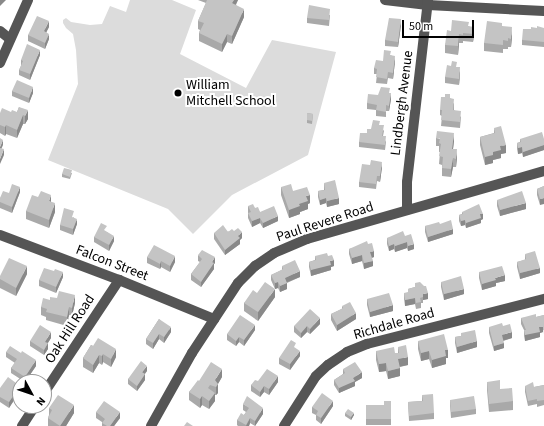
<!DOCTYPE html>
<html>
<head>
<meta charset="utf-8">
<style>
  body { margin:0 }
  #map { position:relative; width:544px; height:426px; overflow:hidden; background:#fff; font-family:"Source Sans 3",sans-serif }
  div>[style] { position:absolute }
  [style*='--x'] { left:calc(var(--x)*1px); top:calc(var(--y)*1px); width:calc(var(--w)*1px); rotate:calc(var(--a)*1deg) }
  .green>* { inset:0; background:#dcdcdc }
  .minor>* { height:10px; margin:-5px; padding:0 5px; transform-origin:5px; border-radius:5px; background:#555 }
  .wall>* { inset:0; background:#a9a9a9 }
  .shaded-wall>* { inset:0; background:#898989 }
  .building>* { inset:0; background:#c4c4c4 }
  .dots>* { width:11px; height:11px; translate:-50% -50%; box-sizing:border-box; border:2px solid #fff; border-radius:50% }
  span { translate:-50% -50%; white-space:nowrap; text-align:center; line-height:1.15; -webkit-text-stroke:4px #fff; paint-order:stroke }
  .poi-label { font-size:14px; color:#000 }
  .left { translate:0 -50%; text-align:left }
  .street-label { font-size:14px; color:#000 }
  .north { position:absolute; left:12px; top:374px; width:40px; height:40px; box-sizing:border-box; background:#fff; border:1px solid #999; border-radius:50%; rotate:130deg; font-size:11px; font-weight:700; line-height:16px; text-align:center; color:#000 }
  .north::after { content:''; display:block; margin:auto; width:14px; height:18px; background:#000; clip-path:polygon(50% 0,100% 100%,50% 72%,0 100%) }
  .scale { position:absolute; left:402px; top:20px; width:72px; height:18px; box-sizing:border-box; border:2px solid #000; border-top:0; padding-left:5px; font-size:12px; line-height:14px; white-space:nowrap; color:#000; -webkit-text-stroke:3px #fff; paint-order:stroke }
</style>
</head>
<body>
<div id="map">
  <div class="green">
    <i style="clip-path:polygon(130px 0,172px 0,196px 10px,180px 54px,246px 88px,272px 40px,336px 52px,308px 155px,232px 195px,193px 234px,168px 209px,48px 160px,78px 84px,76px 50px,73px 34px,66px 28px,63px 23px,63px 20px,66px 18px,71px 22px,90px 25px,102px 24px,110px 6px,126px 12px)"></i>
  </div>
  <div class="minor">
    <i style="--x:385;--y:0;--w:43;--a:6.6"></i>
    <i style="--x:428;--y:5;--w:116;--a:3"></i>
    <i style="--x:0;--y:31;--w:13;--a:39"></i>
    <i style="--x:0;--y:63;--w:69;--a:-66"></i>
    <i style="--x:407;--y:210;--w:28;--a:-90"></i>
    <i style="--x:407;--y:182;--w:183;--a:-83.4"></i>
    <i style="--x:0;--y:235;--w:127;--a:20.7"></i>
    <i style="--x:119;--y:280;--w:103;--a:22.3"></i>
    <i style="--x:44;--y:393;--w:136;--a:-56.4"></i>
    <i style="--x:22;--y:426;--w:24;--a:-57"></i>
    <i style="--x:151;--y:426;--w:84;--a:-60.7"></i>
    <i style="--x:192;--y:353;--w:84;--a:-56.7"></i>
    <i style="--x:238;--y:283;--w:24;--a:-45"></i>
    <i style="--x:255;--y:266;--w:23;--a:-34"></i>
    <i style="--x:274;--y:253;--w:36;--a:-23"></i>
    <i style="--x:307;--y:239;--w:247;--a:-16"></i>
    <i style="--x:284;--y:426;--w:59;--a:-57.4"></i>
    <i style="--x:316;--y:376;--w:16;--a:-43"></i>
    <i style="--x:328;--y:365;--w:23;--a:-34"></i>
    <i style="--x:347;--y:352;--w:22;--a:-22"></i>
    <i style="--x:367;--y:344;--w:183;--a:-14.3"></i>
  </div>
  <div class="wall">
    <i style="clip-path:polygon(198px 0,238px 0,236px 5px,244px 17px,232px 44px,227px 42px,222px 52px,199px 41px,199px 33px,200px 30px,198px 29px,198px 21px,206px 3px)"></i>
    <i style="clip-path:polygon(330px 15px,329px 26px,307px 23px,307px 18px)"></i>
    <i style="clip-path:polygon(401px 25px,398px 47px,385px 46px,385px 40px)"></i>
    <i style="clip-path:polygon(469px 26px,474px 35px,473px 42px,463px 41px,463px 43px,459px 43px,458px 55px,445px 53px,445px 45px,451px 31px)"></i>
    <i style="clip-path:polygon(502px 26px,512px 36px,511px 47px,508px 47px,508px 49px,503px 49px,503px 53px,484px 51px,484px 43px)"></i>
    <i style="clip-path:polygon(49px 27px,46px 32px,49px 39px,45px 49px,28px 41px,28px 35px)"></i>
    <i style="clip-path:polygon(537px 28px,544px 28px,544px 47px,522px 45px,522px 40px,531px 29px)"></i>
    <i style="clip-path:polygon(40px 55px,30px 80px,19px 75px,19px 70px,21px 66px,21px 60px)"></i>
    <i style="clip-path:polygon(391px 55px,395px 61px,393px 79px,388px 78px,387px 84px,376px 83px,377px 74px,374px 74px,374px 68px)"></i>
    <i style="clip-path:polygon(457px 67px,460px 73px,459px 85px,445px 83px,445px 77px)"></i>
    <i style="clip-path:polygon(12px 91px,33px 93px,29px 103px,12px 96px)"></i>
    <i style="clip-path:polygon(390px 93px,391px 99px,389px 111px,386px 111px,386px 117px,376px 116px,376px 110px,367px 109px,367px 103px,378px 95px)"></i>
    <i style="clip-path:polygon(450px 98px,454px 104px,454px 110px,461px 117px,460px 128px,441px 126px,442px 116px,440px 115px,440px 110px)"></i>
    <i style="clip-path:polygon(19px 107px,28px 119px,25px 124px,23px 124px,17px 138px,6px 134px,5px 136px,0 133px,0 113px,17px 112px)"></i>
    <i style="clip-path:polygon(307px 113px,313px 114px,312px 124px,307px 123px)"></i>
    <i style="clip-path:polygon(380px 125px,384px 131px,383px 136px,386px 142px,385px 150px,359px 147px,359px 142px,367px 133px,371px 129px)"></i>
    <i style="clip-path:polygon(494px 128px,506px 153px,501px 154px,501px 158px,493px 160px,493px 163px,485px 165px,480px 145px,480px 137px,494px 133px)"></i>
    <i style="clip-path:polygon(436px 138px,454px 141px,453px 149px,457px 157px,456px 167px,453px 167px,451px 177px,442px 176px,442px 165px,439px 164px,440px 152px,439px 152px,439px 146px,436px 146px)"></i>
    <i style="clip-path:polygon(520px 139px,544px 139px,544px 150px,523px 157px,522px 153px,518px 154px,517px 149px,517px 143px,520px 142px)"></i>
    <i style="clip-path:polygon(382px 167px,380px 182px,377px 181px,376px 189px,359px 187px,359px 182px)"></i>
    <i style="clip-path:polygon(72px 173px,70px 179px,62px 177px,62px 174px)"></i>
    <i style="clip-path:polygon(324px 183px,339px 204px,327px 207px,326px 203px,320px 205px,318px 197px,318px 191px,324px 190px)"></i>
    <i style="clip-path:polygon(544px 186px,540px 205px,537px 195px,537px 189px)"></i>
    <i style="clip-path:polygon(281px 187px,293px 191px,310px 203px,308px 204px,308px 209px,300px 212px,300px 214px,289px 218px,281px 195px)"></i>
    <i style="clip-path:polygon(20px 192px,12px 213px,0 208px,0 198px,9px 193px)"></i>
    <i style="clip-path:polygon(497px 200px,526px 209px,500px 216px,497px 206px)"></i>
    <i style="clip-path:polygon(51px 202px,55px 212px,49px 228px,26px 219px,26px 211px)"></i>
    <i style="clip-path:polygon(248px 206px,255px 208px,260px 212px,278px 221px,263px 228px,260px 223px,252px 227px,248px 218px)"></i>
    <i style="clip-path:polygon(462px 212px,483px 219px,481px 220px,481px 223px,466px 228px,465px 225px,461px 226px,459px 221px,459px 215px,462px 214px)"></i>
    <i style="clip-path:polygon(73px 217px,77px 224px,73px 235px,60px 230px,60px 225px,74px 217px)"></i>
    <i style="clip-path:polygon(440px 224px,453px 234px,428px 242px,425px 232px,425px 226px)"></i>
    <i style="clip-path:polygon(234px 231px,242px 238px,240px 240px,240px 244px,225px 255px,214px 239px,214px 233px)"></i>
    <i style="clip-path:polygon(107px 232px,114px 241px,109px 251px,94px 242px,94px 237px)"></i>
    <i style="clip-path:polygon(405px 236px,414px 249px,408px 251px,407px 248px,395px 252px,394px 249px,389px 251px,387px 244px,387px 238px)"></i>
    <i style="clip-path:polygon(368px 244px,374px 257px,372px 258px,373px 266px,364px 269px,362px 261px,352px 264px,349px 254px,349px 249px)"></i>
    <i style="clip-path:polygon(525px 254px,540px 273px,520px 279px,517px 267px,517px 262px,525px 260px)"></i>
    <i style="clip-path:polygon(198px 255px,215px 263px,214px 264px,214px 269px,201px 287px,191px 280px,191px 274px,200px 262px,198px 261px)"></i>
    <i style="clip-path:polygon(315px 256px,334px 266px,331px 267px,331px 270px,311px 276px,309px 267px,309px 262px,315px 260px)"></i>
    <i style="clip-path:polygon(147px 257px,175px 262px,170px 272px,161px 267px,160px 269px,147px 263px)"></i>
    <i style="clip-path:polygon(282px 266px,300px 277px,287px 283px,287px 289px,280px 292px,278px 288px,275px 289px,271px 280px,271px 275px,282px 270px)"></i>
    <i style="clip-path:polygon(479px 272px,505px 281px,496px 283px,496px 286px,482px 290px,479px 278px)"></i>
    <i style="clip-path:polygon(27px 274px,16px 296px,0 288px,0 276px)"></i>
    <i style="clip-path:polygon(63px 277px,56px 293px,39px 286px,39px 280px)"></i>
    <i style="clip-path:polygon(441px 282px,464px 294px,444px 300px,441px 287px)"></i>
    <i style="clip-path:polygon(415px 283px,428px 299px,423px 300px,423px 303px,421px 303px,421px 308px,416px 309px,415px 304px,405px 306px,404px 299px,404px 293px,408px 293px,408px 289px,415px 287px)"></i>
    <i style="clip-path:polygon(257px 293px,275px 297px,258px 321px,244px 311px,244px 303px)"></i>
    <i style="clip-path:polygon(367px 299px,393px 311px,370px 317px,367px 305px)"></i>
    <i style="clip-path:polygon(50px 300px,75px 303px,72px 316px,69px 315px,67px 326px,46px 320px,46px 317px,41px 315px,41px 307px)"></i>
    <i style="clip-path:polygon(342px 306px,356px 319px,337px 331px,331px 320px,331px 314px,342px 309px)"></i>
    <i style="clip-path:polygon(544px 315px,543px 335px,543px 332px,540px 333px,540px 337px,525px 341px,524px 336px,524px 330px,521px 324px,521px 318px,536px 317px)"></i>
    <i style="clip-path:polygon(159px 319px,171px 332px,164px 343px,159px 339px,153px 349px,146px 344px,146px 339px)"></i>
    <i style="clip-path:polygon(320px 324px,310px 334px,307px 332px,301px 338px,294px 332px,294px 326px)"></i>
    <i style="clip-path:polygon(489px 327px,512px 338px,503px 341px,504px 348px,494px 351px,489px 333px)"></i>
    <i style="clip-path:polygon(255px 330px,244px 346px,239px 342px,236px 346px,227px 340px,227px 334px)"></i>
    <i style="clip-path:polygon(461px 333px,477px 347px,457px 353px,455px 343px,455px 337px,461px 336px)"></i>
    <i style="clip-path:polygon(51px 338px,48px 343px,48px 349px,44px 355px,30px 346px,30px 341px)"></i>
    <i style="clip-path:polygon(418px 341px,448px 358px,446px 358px,446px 364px,432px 368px,429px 359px,421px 361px,418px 349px)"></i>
    <i style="clip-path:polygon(91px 345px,116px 357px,111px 367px,103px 362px,102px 365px,99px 363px,93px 373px,83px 367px,83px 358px)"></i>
    <i style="clip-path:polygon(398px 347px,408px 365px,400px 367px,400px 376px,388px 379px,386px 371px,379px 372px,376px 360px,376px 351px,395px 353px,398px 353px)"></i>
    <i style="clip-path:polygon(6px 352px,21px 353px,36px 366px,25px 382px,11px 373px,11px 368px,15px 363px,6px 357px)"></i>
    <i style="clip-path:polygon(300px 356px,290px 370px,279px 364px,279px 358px)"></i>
    <i style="clip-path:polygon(343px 369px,362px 378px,355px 382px,355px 386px,339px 393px,334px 385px,334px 380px,343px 374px)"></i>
    <i style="clip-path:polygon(147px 371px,145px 374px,145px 380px,137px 391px,128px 384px,128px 379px)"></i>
    <i style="clip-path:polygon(222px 377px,218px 384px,218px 393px,216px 395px,215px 395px,215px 401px,209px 409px,202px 405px,200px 408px,189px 400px,189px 392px,199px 381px)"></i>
    <i style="clip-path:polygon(258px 381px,278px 382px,269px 395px,264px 392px,260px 397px,251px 391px,251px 385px)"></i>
    <i style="clip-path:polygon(487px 382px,500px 389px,513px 401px,513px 410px,489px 412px,487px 390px)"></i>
    <i style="clip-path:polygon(544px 385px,544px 405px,537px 407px,537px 404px,528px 406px,525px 392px,525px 386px,534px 387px)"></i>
    <i style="clip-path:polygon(0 388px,20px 391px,9px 408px,0 402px)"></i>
    <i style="clip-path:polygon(422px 395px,434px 413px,434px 419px,409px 421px,408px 402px,422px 401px)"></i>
    <i style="clip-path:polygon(450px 400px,476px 409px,476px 414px,451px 418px,450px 405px)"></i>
    <i style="clip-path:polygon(391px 401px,391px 425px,366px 425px,366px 405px,384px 405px)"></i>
    <i style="clip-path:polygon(243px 404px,263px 414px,255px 426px,250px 423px,249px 426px,238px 426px,237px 425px,237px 420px,244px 415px,246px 412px,243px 410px)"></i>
    <i style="clip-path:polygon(333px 406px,321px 424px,316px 420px,316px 415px,312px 413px,312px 407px)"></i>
    <i style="clip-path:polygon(49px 408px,74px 413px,66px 426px,48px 426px,48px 418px,49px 415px)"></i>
    <i style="clip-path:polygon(96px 412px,120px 418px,114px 426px,102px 426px,102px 422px,96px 418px)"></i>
    <i style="clip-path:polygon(345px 413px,354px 415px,351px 420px,345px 416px)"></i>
  </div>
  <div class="shaded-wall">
    <i style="clip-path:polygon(0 0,6px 0,0 6px)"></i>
    <i style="clip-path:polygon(234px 0,238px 0,232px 11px,232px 3px)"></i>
    <i style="clip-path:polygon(244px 9px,244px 17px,232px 44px,232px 36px)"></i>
    <i style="clip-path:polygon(401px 19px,401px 25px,398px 47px,398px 42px)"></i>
    <i style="clip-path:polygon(49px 21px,49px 27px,44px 37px,44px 31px)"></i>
    <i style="clip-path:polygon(474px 27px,474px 35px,473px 42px,473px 34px)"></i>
    <i style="clip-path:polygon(512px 27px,512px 36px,511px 47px,511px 39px)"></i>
    <i style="clip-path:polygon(49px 34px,49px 39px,45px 49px,45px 43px)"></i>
    <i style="clip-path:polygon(227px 34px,227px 42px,222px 52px,222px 44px)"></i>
    <i style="clip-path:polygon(459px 34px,459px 43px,458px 55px,458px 46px)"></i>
    <i style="clip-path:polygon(40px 50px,40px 55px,30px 80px,30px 74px)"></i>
    <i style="clip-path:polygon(395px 56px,395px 61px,393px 79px,393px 73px)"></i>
    <i style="clip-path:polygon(460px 67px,460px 73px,459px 85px,459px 79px)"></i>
    <i style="clip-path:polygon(33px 87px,33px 93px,29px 103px,29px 98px)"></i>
    <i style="clip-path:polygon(391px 93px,391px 99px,389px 111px,389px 106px)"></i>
    <i style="clip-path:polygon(28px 110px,28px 119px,25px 124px,25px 116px)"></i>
    <i style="clip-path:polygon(23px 115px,23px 124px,17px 138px,17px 130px)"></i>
    <i style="clip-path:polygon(6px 125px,6px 134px,5px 136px,5px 127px)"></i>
    <i style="clip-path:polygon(454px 133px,454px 141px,452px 157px,452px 149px)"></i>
    <i style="clip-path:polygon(3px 140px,3px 145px,0 152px,0 147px)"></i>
    <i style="clip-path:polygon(506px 145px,506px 153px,501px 154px,501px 158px,493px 160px,493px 163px,485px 165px,485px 157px,493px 152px,500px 146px)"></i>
    <i style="clip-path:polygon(544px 145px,544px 150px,523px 157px,523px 152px)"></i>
    <i style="clip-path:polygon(522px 147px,522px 153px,518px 154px,518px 148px)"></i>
    <i style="clip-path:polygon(4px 149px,4px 155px,0 164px,0 159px)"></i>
    <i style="clip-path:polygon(457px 149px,457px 157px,456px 167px,456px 159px)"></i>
    <i style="clip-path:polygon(453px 158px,453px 167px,451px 177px,451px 169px)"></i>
    <i style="clip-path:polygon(382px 162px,382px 167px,380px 182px,380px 176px)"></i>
    <i style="clip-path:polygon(20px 187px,20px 192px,12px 213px,12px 207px)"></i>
    <i style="clip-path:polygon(51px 195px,51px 203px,49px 201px)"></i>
    <i style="clip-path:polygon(310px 195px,310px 203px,308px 204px,308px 209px,300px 212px,300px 214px,289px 218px,289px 210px,299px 204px,306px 196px)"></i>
    <i style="clip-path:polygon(326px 198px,326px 203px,320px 205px,320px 200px)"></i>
    <i style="clip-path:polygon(339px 198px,339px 204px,327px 207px,327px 201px)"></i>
    <i style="clip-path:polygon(544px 198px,544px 204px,540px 205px,540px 199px)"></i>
    <i style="clip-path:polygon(55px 203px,55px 212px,49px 228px,49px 220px)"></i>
    <i style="clip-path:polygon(526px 203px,526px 209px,500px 216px,500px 210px)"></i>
    <i style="clip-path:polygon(480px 214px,483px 214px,483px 219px,481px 220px,481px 223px,466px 228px,466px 223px)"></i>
    <i style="clip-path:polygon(278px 216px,278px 221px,263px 228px,263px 223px)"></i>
    <i style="clip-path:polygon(260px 218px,260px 223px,252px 227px,252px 221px)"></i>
    <i style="clip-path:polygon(77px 219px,77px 224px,73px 235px,73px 229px)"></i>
    <i style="clip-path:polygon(465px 220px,465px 225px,461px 226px,461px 221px)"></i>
    <i style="clip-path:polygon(453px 229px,453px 234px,428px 242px,428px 237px)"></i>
    <i style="clip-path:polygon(242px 232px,242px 238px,240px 240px,240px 244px,225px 255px,225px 250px,238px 236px)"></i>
    <i style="clip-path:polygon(114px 236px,114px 241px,109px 251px,109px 245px)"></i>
    <i style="clip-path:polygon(407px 242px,407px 248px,395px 252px,395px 246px)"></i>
    <i style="clip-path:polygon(394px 244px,394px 249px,389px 251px,389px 246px)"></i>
    <i style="clip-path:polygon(414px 244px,414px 249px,408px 251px,408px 246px)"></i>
    <i style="clip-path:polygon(374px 251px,374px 257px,370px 258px,370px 252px)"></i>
    <i style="clip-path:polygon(362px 255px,362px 261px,352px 264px,352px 258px)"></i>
    <i style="clip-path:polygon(175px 256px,175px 262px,170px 272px,170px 266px)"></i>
    <i style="clip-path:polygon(215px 257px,215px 263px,214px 264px,214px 269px,201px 287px,201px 282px,212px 262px)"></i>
    <i style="clip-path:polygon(334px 260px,334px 266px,331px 267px,331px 270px,311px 276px,311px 270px,330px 261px)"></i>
    <i style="clip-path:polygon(161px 261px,161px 267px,160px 269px,160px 264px)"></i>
    <i style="clip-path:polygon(373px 261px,373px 266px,364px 269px,364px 263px)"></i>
    <i style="clip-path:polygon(27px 266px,27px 274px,16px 296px,16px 288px)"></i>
    <i style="clip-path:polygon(540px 268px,540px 273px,520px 279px,520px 273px)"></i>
    <i style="clip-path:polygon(300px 271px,300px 277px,285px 283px,285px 278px)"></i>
    <i style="clip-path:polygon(63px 272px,63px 277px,56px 293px,56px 287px)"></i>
    <i style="clip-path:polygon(505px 275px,505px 281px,496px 283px,496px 286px,482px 290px,482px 284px,495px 278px)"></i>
    <i style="clip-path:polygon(278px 282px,278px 288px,275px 289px,275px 283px)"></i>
    <i style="clip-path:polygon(287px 283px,287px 289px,280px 292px,280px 286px)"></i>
    <i style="clip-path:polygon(275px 289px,275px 297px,258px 321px,258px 312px)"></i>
    <i style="clip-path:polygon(464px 289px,464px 294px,444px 300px,444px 294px)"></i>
    <i style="clip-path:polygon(428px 293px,428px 299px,423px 300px,423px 294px)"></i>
    <i style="clip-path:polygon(75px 295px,75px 303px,72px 316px,72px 308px)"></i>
    <i style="clip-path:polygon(415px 298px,415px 304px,405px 306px,405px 300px)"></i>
    <i style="clip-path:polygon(393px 305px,393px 311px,370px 317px,370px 312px)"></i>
    <i style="clip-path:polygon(69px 307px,69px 315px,67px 326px,67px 317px)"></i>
    <i style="clip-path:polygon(356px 313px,356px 319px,337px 331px,337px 325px)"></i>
    <i style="clip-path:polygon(320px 318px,320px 324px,310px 334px,310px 329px)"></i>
    <i style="clip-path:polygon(255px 325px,255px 330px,244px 346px,244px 340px)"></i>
    <i style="clip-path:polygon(307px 326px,307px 332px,301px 338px,301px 333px)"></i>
    <i style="clip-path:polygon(171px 327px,171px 332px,164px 343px,164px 337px)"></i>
    <i style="clip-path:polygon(539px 327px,543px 327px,543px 332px,540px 333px,540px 337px,525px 341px,525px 335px)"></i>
    <i style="clip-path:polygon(51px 332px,51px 338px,45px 347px,45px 342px)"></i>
    <i style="clip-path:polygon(512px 332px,512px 338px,502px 341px,502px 335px)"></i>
    <i style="clip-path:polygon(159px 334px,159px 339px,153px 349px,153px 343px)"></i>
    <i style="clip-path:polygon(239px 337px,239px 342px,236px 346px,236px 341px)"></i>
    <i style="clip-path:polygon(477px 341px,477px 347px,457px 353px,457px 347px)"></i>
    <i style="clip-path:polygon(48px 343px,48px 349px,44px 355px,44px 350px)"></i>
    <i style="clip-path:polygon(504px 343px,504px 348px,494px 351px,494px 346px)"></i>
    <i style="clip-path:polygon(116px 349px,116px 357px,111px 367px,111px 359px)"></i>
    <i style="clip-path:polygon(445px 350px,448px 350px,448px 358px,446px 358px,446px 364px,432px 368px,432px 360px)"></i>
    <i style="clip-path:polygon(300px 351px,300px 356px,290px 370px,290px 364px)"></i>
    <i style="clip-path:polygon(429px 351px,429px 359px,421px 361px,421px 353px)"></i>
    <i style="clip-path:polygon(103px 354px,103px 362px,102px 365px,102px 356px)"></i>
    <i style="clip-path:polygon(99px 355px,99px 363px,93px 373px,93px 365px)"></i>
    <i style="clip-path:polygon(408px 357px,408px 365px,398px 367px,398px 359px)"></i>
    <i style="clip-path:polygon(36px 360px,36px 366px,25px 382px,25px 377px)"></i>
    <i style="clip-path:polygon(386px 363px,386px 371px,379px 372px,379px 364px)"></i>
    <i style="clip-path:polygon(147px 366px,147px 371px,142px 377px,142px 372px)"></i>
    <i style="clip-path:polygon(400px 368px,400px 376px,388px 379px,388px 371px)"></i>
    <i style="clip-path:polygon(222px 369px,222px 377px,216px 387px,215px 380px)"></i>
    <i style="clip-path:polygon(362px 372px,362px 378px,355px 382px,355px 386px,339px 393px,339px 388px)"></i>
    <i style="clip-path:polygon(145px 374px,145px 380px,137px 391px,137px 386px)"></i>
    <i style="clip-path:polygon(278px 376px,278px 382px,269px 395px,269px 389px)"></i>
    <i style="clip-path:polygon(218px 384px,218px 393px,216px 395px,216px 387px)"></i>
    <i style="clip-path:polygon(20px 386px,20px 391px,9px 408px,9px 402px)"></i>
    <i style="clip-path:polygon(264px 386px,264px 392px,260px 397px,260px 392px)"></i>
    <i style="clip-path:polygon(215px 393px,215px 401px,209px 409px,209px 401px)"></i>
    <i style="clip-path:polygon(202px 396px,202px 405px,200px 408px,200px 399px)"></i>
    <i style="clip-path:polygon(333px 401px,333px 406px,321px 424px,321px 418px)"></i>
    <i style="clip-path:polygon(74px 405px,74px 413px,66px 426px,60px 426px)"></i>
    <i style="clip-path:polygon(263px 408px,263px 414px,255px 426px,255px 421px)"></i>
    <i style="clip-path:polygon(120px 412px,120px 418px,114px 426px,110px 426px)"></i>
    <i style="clip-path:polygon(354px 413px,354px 415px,351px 420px,351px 417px)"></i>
    <i style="clip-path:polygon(250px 418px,250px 423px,249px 426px,246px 426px)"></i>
  </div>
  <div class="building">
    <i style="clip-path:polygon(207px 0,234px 0,232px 3px,244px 9px,232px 36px,227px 34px,222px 44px,199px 33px,204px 23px,198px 21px)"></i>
    <i style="clip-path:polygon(309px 5px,330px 9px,329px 20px,307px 18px)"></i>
    <i style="clip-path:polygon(37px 16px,49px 21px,44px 31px,49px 34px,45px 43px,28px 35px)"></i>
    <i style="clip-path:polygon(389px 18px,401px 19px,398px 42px,385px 40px)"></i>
    <i style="clip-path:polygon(452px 20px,469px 22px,468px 26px,474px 27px,473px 34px,463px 33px,463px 35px,459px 34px,458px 46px,445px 45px,447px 30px,451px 31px)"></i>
    <i style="clip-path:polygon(487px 21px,502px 23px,502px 26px,512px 27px,511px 39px,508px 38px,508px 41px,503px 40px,503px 45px,484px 43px)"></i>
    <i style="clip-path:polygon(537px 26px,544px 28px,544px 42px,522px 40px,523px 29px,531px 29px,531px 27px,537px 28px)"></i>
    <i style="clip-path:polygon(27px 44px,40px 50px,30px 74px,19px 70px,23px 61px,21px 60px)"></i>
    <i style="clip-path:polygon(384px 50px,391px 51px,390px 55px,395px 56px,393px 73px,388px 72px,387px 79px,376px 77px,377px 69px,374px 68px,376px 60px,383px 61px)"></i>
    <i style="clip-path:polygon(452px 61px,457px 62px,456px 67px,460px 67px,459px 79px,445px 77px,447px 65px,451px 66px)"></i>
    <i style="clip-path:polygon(17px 80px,33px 87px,29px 98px,12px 91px)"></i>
    <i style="clip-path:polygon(381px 87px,390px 88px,389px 93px,391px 93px,389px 106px,386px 105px,386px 112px,376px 110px,377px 105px,367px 103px,368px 94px,378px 95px)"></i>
    <i style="clip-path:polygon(445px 94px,450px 94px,450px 98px,454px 99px,453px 110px,461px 111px,460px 122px,441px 120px,442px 110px,440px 110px,441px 97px,445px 97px)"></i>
    <i style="clip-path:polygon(19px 107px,28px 110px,25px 116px,23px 115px,17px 130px,6px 125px,5px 127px,0 125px,0 113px,2px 108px,11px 112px,12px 110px,17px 112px)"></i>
    <i style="clip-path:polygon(307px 113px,313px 114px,312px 121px,307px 120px)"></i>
    <i style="clip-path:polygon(373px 120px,380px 121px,379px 125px,384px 125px,382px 136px,386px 136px,385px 145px,359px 142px,360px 133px,367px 133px,367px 129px,371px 129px)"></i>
    <i style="clip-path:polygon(501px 126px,506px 145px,500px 146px,501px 150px,493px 152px,493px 155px,485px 157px,480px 137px,495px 133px,494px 128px)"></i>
    <i style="clip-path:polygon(437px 131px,454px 133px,452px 149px,457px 149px,456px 159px,453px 158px,451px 169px,442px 168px,443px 157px,439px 156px,441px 144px,439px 143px,440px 138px,436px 138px)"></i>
    <i style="clip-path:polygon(542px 132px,544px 139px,544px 145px,523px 152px,522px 147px,518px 148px,517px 143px,521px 142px,520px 139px)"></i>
    <i style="clip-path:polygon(0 138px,3px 140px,0 147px)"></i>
    <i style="clip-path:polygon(0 148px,4px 149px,0 159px)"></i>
    <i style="clip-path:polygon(371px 160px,382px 162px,380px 176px,377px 176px,376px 184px,359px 182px,362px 164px,370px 165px)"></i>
    <i style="clip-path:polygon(64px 168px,72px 170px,70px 177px,62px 174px)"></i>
    <i style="clip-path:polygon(335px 180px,339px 198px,327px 201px,326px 198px,320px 200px,318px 191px,325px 190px,324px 183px)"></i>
    <i style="clip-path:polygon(12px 184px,20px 187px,12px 207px,0 202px,0 198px,3px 191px,9px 193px)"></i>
    <i style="clip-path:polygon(291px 184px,293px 191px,307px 187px,310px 195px,306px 196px,308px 201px,299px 204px,300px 206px,289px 210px,281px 187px)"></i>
    <i style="clip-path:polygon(544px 186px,544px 198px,540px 199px,537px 189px)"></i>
    <i style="clip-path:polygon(41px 191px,51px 195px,49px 201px,55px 203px,49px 220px,26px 211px,32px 195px,38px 197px)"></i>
    <i style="clip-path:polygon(522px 191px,526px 203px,500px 210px,497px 200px)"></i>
    <i style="clip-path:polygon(253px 204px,255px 208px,258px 207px,260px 212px,274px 206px,278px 216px,263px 223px,260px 218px,252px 221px,248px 213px,251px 212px,248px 206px)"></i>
    <i style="clip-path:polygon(479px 204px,483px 214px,480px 214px,481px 218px,466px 223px,465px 220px,461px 221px,459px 215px,463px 214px,462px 212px)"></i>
    <i style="clip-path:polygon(64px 208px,74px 211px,72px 217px,77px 219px,73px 229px,60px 225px)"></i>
    <i style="clip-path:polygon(451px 220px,453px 229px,428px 237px,425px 226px,439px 222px,440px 224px)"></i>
    <i style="clip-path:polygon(101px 223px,107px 226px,104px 230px,114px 236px,109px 245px,94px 237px)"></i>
    <i style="clip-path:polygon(223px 225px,228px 232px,232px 229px,234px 231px,238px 228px,242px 232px,238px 236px,240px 238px,225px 250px,214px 233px)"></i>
    <i style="clip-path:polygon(403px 231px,405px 236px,411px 234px,414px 244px,408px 246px,407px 242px,395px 246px,394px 244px,389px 246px,387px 238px)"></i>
    <i style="clip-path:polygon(367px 241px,368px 244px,372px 243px,374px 251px,370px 252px,373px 261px,364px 263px,362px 255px,352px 258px,349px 249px)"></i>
    <i style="clip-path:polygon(154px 245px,175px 256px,170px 266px,161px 261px,160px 264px,147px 257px)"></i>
    <i style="clip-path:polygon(202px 250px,215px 257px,212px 262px,214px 263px,201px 282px,191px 274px,202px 259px,198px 255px)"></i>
    <i style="clip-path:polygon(535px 251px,540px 268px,520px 273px,517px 262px,526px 259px,525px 254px)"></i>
    <i style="clip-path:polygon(327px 253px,328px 256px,332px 255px,334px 260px,330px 261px,331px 265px,311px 270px,309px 262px,316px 260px,315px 256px)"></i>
    <i style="clip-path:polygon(9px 258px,27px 266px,16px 288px,0 279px,0 276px)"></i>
    <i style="clip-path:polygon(295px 260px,300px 271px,285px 278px,287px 283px,280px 286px,278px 282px,275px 283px,271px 275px,283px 269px,282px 266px)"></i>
    <i style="clip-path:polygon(502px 266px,505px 275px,495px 278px,496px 280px,482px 284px,479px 272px)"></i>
    <i style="clip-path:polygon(44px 268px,54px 271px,55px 269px,63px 272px,56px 287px,39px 280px)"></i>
    <i style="clip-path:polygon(461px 276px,464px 289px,444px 294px,441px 282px)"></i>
    <i style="clip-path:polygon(265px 282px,275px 289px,258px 312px,244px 303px,253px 290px,257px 293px)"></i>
    <i style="clip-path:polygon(420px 282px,424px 286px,426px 286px,428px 293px,423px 294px,423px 297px,420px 298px,421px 302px,416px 303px,415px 298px,405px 300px,404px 293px,408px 292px,408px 289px,415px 287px,415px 283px)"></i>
    <i style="clip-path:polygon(59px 291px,75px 295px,72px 308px,69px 307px,67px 317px,46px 312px,47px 309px,41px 307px,43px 298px,50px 300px,50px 297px,57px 298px)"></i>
    <i style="clip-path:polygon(389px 293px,393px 305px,370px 312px,367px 299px)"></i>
    <i style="clip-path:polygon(350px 302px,356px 313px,337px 325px,331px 314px,343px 308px,342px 306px)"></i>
    <i style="clip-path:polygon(310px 309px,320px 318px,310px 329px,307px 326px,301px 333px,294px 326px)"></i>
    <i style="clip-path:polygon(536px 314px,536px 317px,544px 315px,544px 330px,543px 330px,543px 327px,539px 327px,540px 332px,525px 335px,524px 330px,526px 330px,521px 318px)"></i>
    <i style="clip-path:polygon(240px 315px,255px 325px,244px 340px,239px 337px,236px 341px,227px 334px)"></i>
    <i style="clip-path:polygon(159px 319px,171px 327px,164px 337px,159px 334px,153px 343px,146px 339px)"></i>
    <i style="clip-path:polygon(502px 323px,503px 326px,510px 324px,512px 332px,502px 335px,504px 343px,494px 346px,489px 327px)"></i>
    <i style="clip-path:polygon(40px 325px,51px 332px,45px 342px,48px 343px,44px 350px,30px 341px)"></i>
    <i style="clip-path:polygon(475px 330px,477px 341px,457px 347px,455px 337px,461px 336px,461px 333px)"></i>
    <i style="clip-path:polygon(444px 334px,448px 350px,445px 350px,446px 356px,432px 360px,429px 351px,421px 353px,418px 341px)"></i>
    <i style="clip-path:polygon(98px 338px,116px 349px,111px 359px,103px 354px,102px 356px,99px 355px,93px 365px,83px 358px,91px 345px,93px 346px)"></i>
    <i style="clip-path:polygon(291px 340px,296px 343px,294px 347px,300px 351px,290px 364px,279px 358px)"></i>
    <i style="clip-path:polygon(406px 345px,408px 357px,398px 359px,400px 368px,388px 371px,386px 363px,379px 364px,376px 351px,394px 347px,395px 353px,399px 353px,398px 347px)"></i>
    <i style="clip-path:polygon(10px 346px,21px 353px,22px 351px,36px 360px,25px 377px,11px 368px,17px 359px,6px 352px)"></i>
    <i style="clip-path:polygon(141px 361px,147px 366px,142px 372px,145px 374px,137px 386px,128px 379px)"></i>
    <i style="clip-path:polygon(211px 362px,222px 369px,215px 380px,218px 384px,216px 387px,210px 385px,208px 388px,215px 393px,209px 401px,202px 396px,200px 399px,189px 392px,198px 380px,199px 381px)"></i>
    <i style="clip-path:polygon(355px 362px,362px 372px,353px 378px,355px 381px,339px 388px,334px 380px,345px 373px,343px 369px)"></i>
    <i style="clip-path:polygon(267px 369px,278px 376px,269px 389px,264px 386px,260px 392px,251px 385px,255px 380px,258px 381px)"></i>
    <i style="clip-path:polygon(8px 377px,20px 386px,9px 402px,0 397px,0 388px)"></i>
    <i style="clip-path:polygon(500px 380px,500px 389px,512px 388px,513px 401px,489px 404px,487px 382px)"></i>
    <i style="clip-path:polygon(533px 382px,534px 387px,544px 385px,544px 400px,537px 401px,537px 399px,528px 401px,525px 386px)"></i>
    <i style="clip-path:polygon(322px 393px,333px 401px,321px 418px,316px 415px,318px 411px,312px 407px)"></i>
    <i style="clip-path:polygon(433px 394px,434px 413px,409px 416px,408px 402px,423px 401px,422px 395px)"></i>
    <i style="clip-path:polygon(58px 395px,74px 405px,60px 426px,48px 418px,52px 410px,49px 408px)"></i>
    <i style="clip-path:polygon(247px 396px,263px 408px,255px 421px,250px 418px,246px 425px,237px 420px,241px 413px,244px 415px,249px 408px,243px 404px)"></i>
    <i style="clip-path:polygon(474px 396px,476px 409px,451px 412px,450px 400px)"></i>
    <i style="clip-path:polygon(104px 401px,120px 412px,110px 426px,107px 426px,102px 423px,105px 419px,96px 412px)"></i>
    <i style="clip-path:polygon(384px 401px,391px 401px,391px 419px,366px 419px,366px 405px,384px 405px)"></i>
    <i style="clip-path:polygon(348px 409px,354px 413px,351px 417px,345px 413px)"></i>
    <i style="clip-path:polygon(187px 422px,193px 426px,184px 426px)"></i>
  </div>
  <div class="dots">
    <i style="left:178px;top:93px;background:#000"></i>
  </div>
  <div class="poi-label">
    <span class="left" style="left:186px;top:93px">William<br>Mitchell School</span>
  </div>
  <div class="street-label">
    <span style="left:402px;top:103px;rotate:-83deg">Lindbergh Avenue</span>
    <span style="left:325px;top:222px;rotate:-18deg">Paul Revere Road</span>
    <span style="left:112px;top:263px;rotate:21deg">Falcon Street</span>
    <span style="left:394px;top:324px;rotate:-16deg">Richdale Road</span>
    <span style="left:70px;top:329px;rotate:-57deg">Oak Hill Road</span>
  </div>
  <div class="north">N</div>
  <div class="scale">50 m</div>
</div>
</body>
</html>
